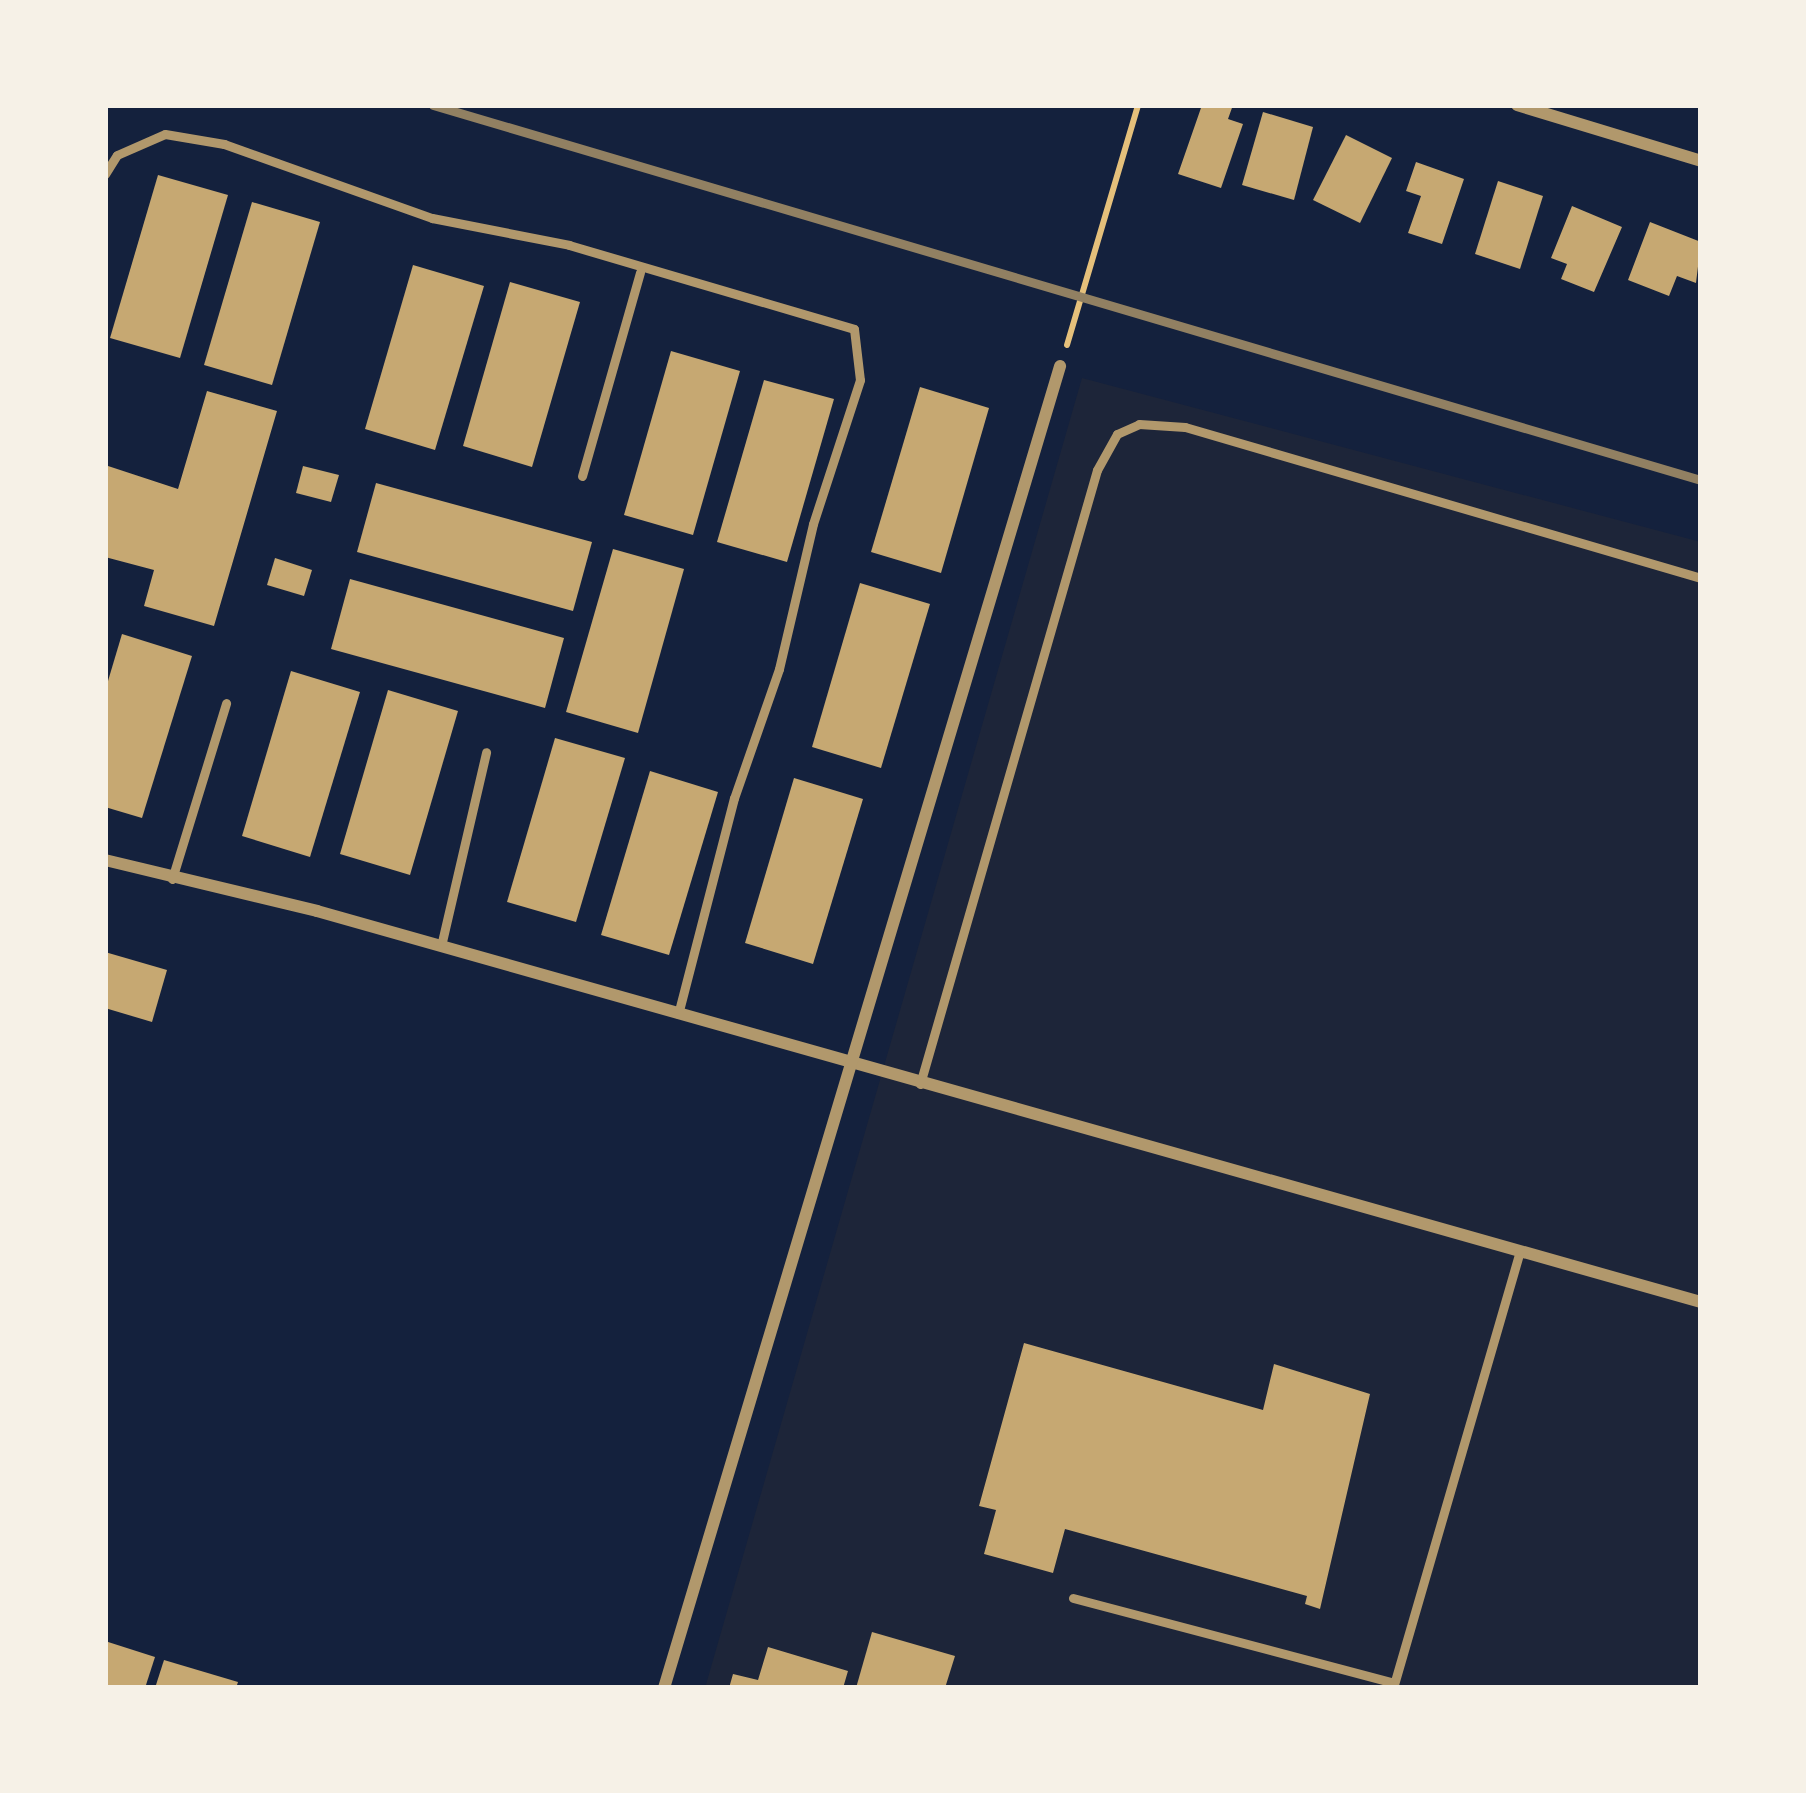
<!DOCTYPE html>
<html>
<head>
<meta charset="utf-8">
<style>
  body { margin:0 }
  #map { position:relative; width:1806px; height:1793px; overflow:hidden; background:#14213d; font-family:"Nunito Sans",sans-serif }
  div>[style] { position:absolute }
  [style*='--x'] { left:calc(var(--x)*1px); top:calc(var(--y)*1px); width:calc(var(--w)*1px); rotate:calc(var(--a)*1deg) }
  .green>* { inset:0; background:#1d2539 }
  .building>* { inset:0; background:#c6a872 }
  .path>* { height:6px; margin:-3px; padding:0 3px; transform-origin:3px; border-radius:3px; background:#e5c07b }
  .service>* { height:9px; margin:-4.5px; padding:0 4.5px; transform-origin:4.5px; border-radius:4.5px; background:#b1986c }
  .minor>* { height:12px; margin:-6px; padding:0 6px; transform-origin:6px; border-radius:6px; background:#b1986c }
  .rail>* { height:9px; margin:-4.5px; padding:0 4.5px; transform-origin:4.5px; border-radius:4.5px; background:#918062 }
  span { translate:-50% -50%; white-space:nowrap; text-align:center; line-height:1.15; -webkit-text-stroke:9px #f6f1e7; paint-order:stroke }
  .frame { position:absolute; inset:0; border:108px solid #f6f1e7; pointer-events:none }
</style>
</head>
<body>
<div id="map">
  <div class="green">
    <i style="clip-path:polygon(1082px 378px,1701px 542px,1701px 1688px,705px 1688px)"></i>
  </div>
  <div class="building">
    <i style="clip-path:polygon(1202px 105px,1233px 105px,1228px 119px,1243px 124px,1221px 188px,1178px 174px)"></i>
    <i style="clip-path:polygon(1263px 112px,1313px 127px,1294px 200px,1242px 185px)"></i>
    <i style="clip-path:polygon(1346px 135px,1392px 158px,1360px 223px,1313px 200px)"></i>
    <i style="clip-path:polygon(1416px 162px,1464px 179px,1442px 244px,1408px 233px,1421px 196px,1406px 191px)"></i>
    <i style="clip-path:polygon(158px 175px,228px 195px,180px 358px,110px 338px)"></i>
    <i style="clip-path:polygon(1498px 181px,1543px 196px,1520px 269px,1475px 254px)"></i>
    <i style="clip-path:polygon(252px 202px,320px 222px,272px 385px,204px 365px)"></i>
    <i style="clip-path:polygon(1572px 206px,1622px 227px,1594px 292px,1561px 279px,1567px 264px,1551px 258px)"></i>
    <i style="clip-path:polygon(1650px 222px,1701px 242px,1696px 283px,1677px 276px,1669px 296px,1628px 280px)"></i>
    <i style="clip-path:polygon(413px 265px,484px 286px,435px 450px,365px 429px)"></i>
    <i style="clip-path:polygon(510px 282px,580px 302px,532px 467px,463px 446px)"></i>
    <i style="clip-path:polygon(671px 351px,740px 371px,693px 535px,624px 515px)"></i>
    <i style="clip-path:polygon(764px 380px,834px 399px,787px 562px,717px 542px)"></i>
    <i style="clip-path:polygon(920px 387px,989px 408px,941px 573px,871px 552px)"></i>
    <i style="clip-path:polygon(207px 391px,277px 411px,214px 626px,144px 606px,154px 570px,105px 557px,105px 465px,178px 489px)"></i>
    <i style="clip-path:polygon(303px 466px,339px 475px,331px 502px,296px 493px)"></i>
    <i style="clip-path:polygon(376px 483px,592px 542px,573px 611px,357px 552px)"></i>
    <i style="clip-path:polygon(613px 549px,684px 569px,638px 733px,566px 712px)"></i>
    <i style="clip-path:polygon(275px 558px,312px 570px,304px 596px,267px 585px)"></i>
    <i style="clip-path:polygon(350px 579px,564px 638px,545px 708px,331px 649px)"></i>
    <i style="clip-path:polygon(860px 583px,930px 604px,881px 768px,812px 747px)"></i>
    <i style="clip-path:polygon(122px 634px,192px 656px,142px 818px,105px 807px,105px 691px)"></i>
    <i style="clip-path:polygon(291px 671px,360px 692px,310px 857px,242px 836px)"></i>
    <i style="clip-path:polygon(388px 690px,458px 711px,410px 875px,340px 854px)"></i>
    <i style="clip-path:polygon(555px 738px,625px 758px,576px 922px,507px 902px)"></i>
    <i style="clip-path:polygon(650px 771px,718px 792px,669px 955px,601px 935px)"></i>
    <i style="clip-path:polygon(794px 778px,863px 799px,813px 964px,745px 943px)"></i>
    <i style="clip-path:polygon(105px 952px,167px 970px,152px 1022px,105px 1008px)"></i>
    <i style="clip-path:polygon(1024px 1343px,1263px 1410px,1274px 1364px,1370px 1394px,1320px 1609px,1305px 1604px,1307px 1596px,1065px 1529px,1053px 1573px,984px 1554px,996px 1510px,979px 1506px)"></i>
    <i style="clip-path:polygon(872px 1632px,955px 1656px,945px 1688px,856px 1688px)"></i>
    <i style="clip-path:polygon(105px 1641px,155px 1657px,145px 1688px,105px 1688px)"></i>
    <i style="clip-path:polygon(768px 1647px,848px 1671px,843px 1688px,729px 1688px,733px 1674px,758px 1680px)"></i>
    <i style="clip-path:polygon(164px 1660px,238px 1682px,236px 1688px,155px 1688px)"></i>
  </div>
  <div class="path">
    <i style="--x:1067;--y:345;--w:250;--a:-73.5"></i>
  </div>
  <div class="service">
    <i style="--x:105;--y:174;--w:22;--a:-58"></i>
    <i style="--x:117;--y:155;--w:52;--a:-23.6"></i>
    <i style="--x:165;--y:134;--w:60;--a:9.6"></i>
    <i style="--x:224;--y:144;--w:221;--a:19.6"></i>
    <i style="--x:432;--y:218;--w:140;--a:11.1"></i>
    <i style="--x:569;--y:245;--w:297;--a:16.4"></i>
    <i style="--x:854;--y:329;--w:51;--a:83.3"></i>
    <i style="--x:860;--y:380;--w:151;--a:108.1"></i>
    <i style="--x:813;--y:524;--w:149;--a:103.2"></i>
    <i style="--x:779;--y:669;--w:137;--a:109.2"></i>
    <i style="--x:734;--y:798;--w:223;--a:104.5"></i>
    <i style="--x:582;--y:476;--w:212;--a:-74.1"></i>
    <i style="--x:172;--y:879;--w:184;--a:-72.9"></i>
    <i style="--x:441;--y:946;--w:199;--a:-76.9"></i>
    <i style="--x:920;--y:1084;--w:639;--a:-73.92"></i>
    <i style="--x:1097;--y:470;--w:41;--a:-60.9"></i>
    <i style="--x:1117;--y:434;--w:24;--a:-24"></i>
    <i style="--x:1139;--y:424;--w:46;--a:3.7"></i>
    <i style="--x:1185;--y:427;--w:538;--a:16.31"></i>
    <i style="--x:1073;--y:1598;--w:332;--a:14.8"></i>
    <i style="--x:1393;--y:1688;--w:456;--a:-73.8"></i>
  </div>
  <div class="minor">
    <i style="--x:1517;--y:105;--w:192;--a:16.9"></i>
    <i style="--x:105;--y:860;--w:218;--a:13.5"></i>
    <i style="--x:317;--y:911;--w:1438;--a:15.78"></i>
    <i style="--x:664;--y:1688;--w:1380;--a:-73.32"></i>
  </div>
  <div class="rail">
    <i style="--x:433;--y:105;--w:1322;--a:16.48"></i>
  </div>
  <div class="frame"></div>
</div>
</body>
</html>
